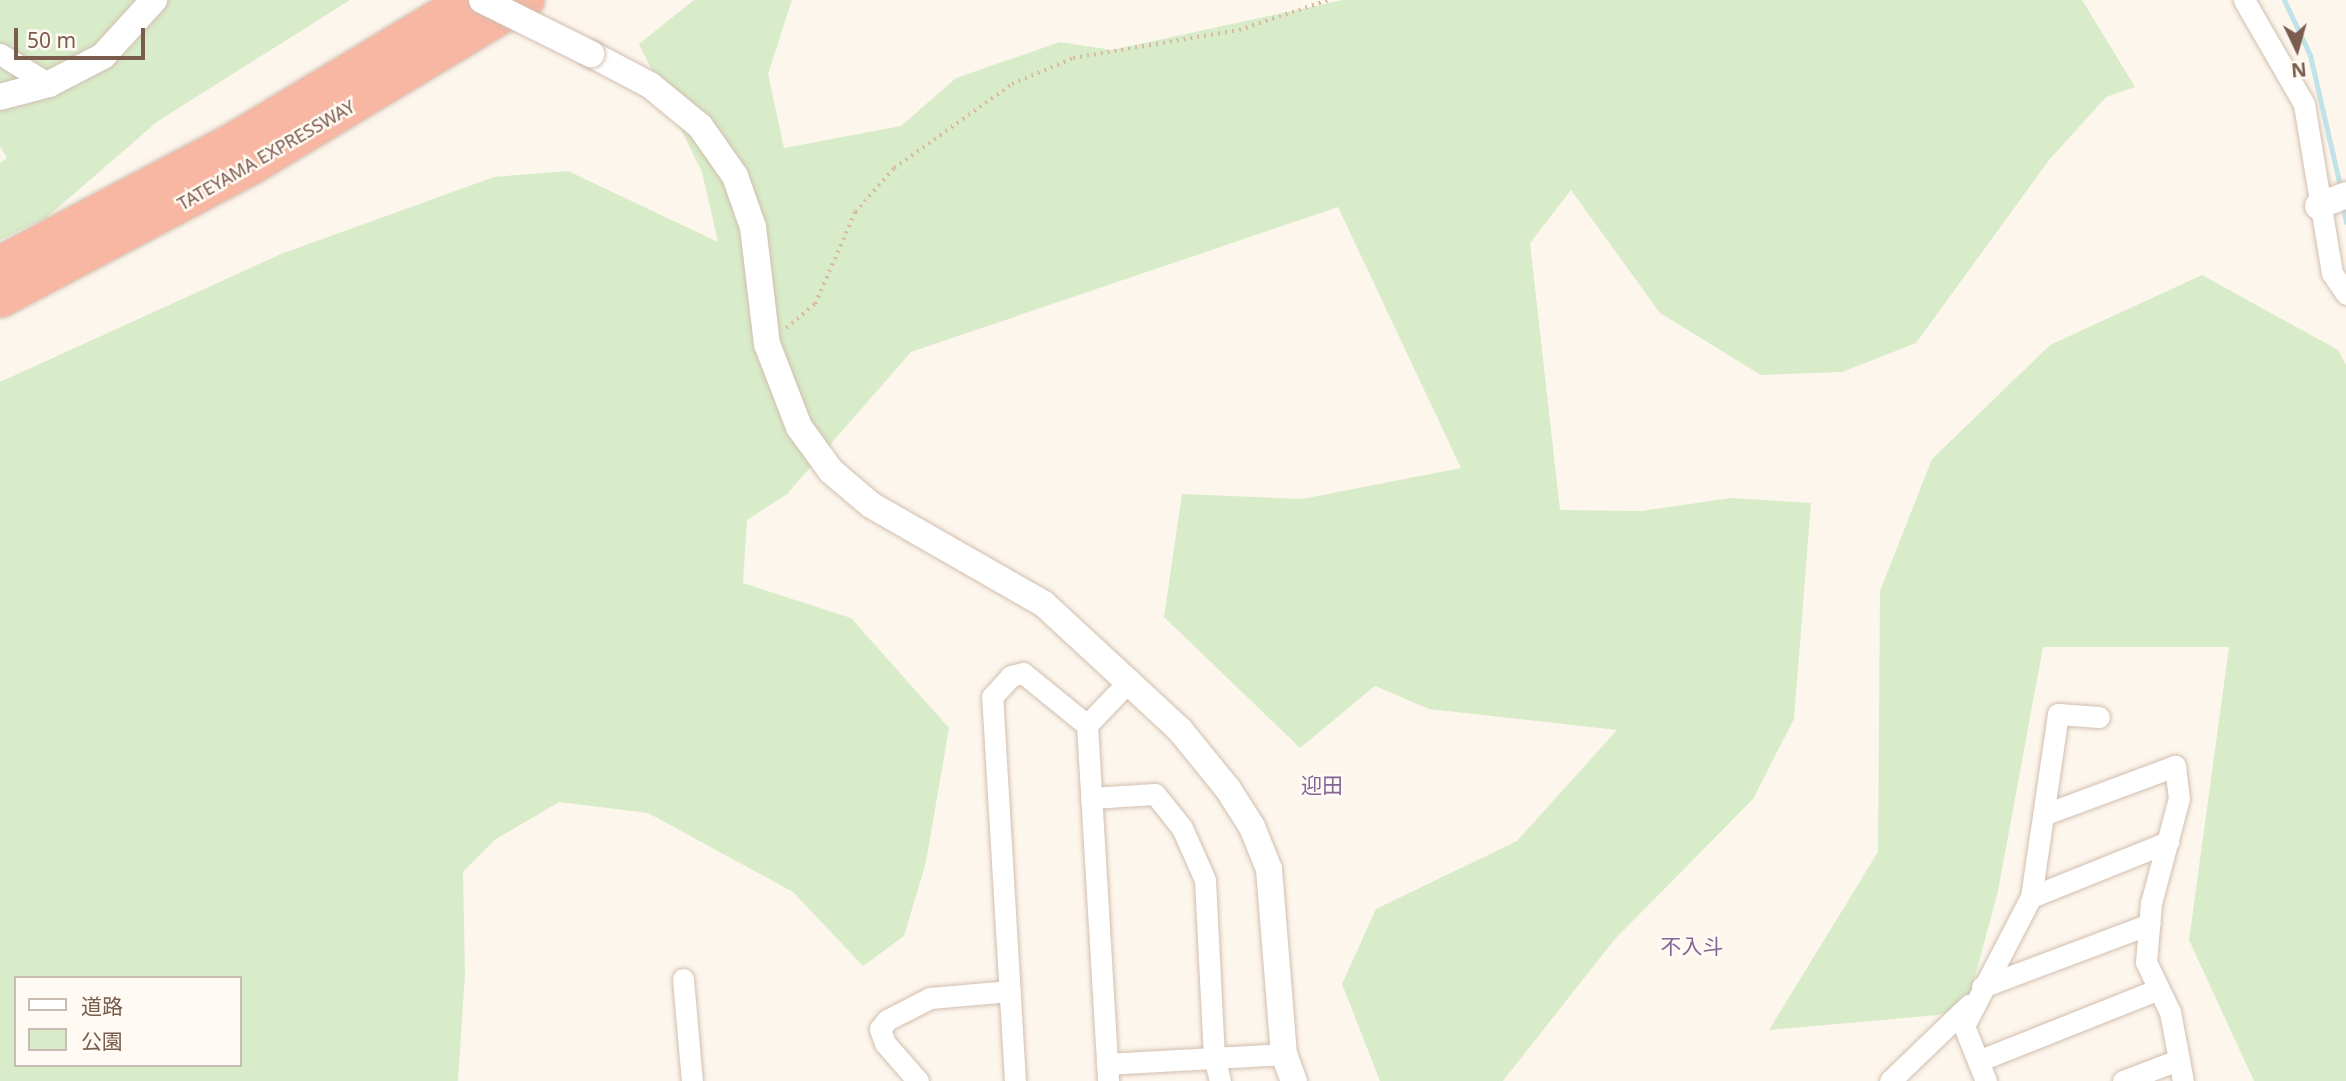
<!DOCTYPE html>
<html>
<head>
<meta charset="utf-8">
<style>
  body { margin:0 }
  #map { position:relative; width:2346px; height:1081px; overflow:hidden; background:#fdf6ec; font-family:"Noto Sans","Noto Sans JP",sans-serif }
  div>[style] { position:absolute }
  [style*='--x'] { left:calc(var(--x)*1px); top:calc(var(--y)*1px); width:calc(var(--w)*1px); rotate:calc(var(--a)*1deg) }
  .green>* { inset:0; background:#d8ecc9 }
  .stream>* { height:5px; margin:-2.5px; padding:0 2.5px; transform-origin:2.5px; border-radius:2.5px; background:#bfe3e8 }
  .path>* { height:3.5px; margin-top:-1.75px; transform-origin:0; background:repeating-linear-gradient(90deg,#d9b8a5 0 2px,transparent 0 7px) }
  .roads { filter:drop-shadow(0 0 2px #d1beb0) drop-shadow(0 0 2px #d1beb0) }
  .minor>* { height:21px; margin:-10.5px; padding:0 10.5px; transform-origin:10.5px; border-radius:10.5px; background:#fff }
  .tertiary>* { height:26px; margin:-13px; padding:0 13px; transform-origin:13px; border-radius:13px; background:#fff }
  .motorway>* { height:37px; margin:-18.5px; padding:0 18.5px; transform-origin:18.5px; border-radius:18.5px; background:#f7b7a3 }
  .bridges { filter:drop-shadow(0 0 2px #d1beb0) drop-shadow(0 0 2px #d1beb0) }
  .tertiary-bridge>* { height:26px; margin:-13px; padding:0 13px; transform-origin:13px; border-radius:13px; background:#fff }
  span { translate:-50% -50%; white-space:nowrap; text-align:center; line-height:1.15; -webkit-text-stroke:5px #fffaf3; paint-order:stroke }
  .street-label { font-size:18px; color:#7a5c4d }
  .quarter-label { font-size:21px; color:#846695 }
  .legend { position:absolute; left:14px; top:976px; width:228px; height:91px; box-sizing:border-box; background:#fffaf3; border:2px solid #cabbb1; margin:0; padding:9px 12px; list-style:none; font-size:21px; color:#7a5c4d }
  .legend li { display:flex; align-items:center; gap:14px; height:35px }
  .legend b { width:35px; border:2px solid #cabbb1 }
  .north { position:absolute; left:2262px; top:14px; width:70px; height:70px; -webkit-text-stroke:5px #fffaf3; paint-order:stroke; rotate:175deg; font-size:19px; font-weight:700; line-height:28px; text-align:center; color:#7a5c4d }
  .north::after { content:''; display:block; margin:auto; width:24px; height:32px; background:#7a5c4d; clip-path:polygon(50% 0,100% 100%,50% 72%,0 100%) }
  .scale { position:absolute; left:14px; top:28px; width:131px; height:32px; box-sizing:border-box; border:4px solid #7a5c4d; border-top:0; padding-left:9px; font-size:21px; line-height:24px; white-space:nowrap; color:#7a5c4d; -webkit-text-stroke:5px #fffaf3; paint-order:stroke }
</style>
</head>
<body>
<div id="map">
  <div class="green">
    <i style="clip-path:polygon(0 0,350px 0,158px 121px,47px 217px,0 240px,0 163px,7px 158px,0 146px)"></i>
    <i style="clip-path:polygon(evenodd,694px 0,792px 0,768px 74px,784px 148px,901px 126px,956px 78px,1060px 42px,1112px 50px,1343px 0,2082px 0,2135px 87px,2106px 97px,2049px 160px,1916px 343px,1842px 372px,1761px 375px,1660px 313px,1571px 190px,1530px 243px,1560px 510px,1642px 511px,1731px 498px,1811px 503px,1794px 719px,1753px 799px,1614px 940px,1503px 1081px,1380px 1081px,1342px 984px,1376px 909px,1517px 841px,1617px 730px,1429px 709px,1375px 686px,1300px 748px,1164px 617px,1182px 494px,1302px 499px,1461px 468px,1338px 207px,911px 352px,787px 494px,747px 520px,743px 583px,851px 618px,949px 728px,926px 862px,904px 936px,863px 966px,793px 892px,648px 813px,559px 802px,496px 839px,463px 872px,465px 973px,458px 1081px,0 1081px,0 382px,281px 254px,494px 177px,568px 171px,718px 242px,702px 172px,639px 44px,694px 0,16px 978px,240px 978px,240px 1065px,16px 1065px,16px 978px)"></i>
    <i style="clip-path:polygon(2202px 275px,2338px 350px,2346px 365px,2346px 1081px,2254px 1081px,2189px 940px,2229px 647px,2043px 647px,1998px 891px,1967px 1006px,1938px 1015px,1769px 1030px,1878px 852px,1880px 591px,1932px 459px,2050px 345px)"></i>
  </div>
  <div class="stream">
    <i style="--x:2284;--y:0;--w:61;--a:64.7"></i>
    <i style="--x:2310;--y:55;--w:139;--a:77.1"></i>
    <i style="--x:2343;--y:204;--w:18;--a:81"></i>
  </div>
  <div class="path">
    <i style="--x:786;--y:328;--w:38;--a:-40"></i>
    <i style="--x:815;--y:304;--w:100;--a:-66.5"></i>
    <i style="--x:855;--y:212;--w:59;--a:-48.4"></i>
    <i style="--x:894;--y:168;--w:145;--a:-35.4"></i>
    <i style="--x:1012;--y:84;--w:66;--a:-23.1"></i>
    <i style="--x:1073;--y:58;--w:168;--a:-9.6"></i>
    <i style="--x:1239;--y:30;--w:94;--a:-18.6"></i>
  </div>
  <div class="roads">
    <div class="minor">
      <i style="--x:2244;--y:0;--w:120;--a:60"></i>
      <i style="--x:2304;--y:104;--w:171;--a:80.6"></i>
      <i style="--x:2332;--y:273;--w:25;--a:56"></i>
      <i style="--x:0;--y:54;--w:57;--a:31.5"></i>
      <i style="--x:1087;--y:725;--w:62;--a:-46.3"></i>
      <i style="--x:1091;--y:798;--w:64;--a:-3.6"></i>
      <i style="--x:1155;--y:794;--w:43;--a:51.5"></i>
      <i style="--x:1182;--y:828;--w:57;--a:66.1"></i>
      <i style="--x:1205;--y:880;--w:177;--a:87.1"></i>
      <i style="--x:1214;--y:1057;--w:25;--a:76"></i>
      <i style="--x:2043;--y:815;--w:141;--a:-20.4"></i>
      <i style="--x:2175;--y:766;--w:32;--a:83"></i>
      <i style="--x:2179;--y:798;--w:109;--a:104.9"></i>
      <i style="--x:2151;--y:903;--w:59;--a:94.8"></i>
      <i style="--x:2146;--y:962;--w:55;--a:64.4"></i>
      <i style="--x:2170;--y:1012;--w:70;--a:79.3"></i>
      <i style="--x:2031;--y:897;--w:148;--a:-21.9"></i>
      <i style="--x:683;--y:979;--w:102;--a:85"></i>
      <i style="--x:1982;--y:987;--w:179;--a:-20.6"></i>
      <i style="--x:1978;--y:1061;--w:192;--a:-21.7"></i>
      <i style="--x:1107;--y:1064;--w:177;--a:-3.2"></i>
      <i style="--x:918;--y:1081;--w:50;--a:-131"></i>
      <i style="--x:885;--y:1043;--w:15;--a:-110"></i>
      <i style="--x:880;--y:1029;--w:11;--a:-52"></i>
      <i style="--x:887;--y:1020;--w:48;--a:-27.1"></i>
      <i style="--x:930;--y:998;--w:80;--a:-5"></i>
      <i style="--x:1015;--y:1081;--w:385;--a:-93.4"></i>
      <i style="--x:992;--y:697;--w:28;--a:-48"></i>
      <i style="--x:1011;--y:676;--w:12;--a:-14"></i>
      <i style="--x:1023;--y:673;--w:82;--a:39.1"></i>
      <i style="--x:1087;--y:725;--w:357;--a:86.6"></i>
      <i style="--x:1890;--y:1081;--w:110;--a:-43.9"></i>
      <i style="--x:1986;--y:1081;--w:59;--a:-111.8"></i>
      <i style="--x:1964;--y:1026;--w:145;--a:-62.6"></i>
      <i style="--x:2031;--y:897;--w:185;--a:-81.6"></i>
      <i style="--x:2058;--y:714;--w:41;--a:4.2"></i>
      <i style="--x:2123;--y:1081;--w:56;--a:-21"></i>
    </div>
    <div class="tertiary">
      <i style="--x:591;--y:54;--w:67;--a:27.7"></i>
      <i style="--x:650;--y:85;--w:65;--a:39.4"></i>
      <i style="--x:700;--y:126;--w:61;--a:55"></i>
      <i style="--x:735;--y:176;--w:54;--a:70.6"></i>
      <i style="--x:753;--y:227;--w:118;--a:83.2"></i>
      <i style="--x:767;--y:344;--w:89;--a:68.9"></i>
      <i style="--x:799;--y:427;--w:54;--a:54"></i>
      <i style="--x:831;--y:471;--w:52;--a:40.4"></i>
      <i style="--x:871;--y:505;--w:199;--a:29.8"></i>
      <i style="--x:1044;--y:604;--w:185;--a:42.8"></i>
      <i style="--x:1180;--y:730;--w:76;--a:50.9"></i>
      <i style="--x:1228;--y:789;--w:45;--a:57.7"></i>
      <i style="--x:1252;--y:827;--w:45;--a:68"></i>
      <i style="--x:1269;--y:869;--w:186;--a:85.4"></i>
      <i style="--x:1284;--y:1054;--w:29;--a:70"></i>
      <i style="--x:0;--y:97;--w:51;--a:-14.9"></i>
      <i style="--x:49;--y:84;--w:61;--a:-27.4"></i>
      <i style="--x:103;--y:56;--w:76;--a:-47.7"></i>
      <i style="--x:2318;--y:206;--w:30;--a:-21"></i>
    </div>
    <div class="motorway">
      <i style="--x:0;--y:264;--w:266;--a:-27.8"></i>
      <i style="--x:235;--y:140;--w:272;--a:-31"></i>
      <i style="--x:0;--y:298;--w:284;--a:-27.9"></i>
      <i style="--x:251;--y:165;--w:320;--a:-31.1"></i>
    </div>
  </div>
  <div class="bridges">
    <div class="tertiary-bridge">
      <i style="--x:482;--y:0;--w:122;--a:26.4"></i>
    </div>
  </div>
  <div class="street-label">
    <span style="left:266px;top:155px;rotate:-30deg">TATEYAMA EXPRESSWAY</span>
  </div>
  <div class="quarter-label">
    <span style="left:1322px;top:785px">迎田</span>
    <span style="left:1692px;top:946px">不入斗</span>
  </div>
  <ul class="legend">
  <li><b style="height:9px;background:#fff"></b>道路</li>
  <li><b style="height:19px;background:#d8ecc9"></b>公園</li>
  </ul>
  <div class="north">N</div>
  <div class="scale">50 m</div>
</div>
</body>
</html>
